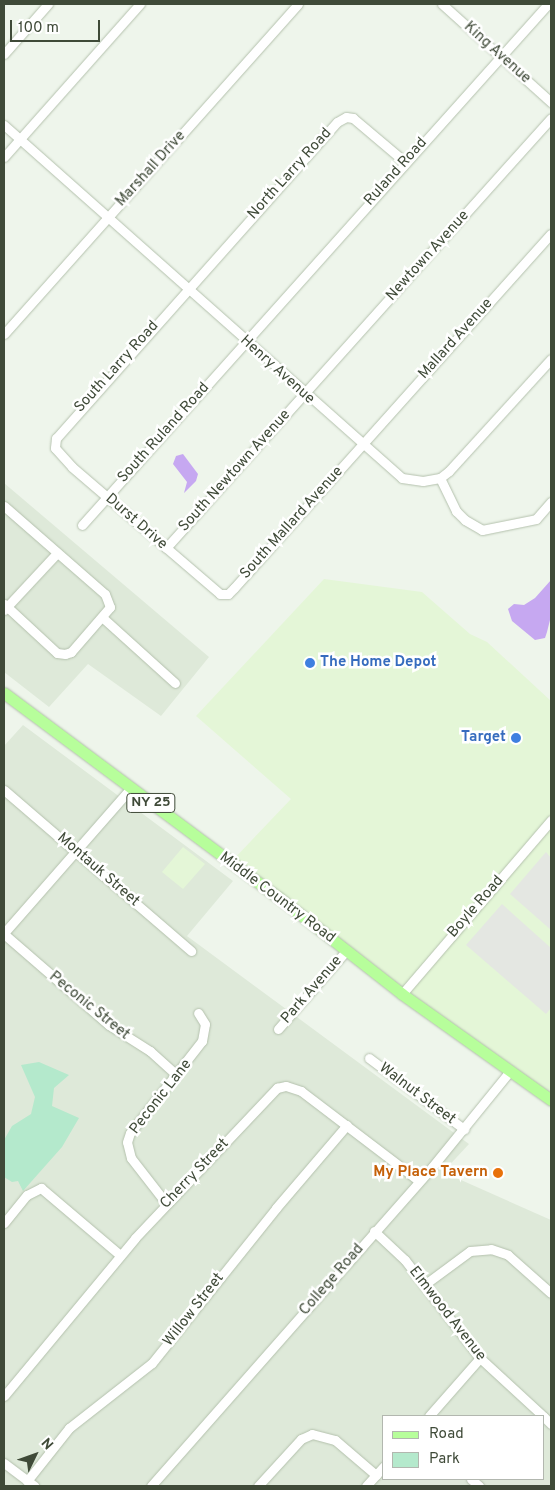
<!DOCTYPE html>
<html>
<head>
<meta charset="utf-8">
<style>
  body { margin:0 }
  #map { position:relative; width:555px; height:1490px; overflow:hidden; background:#eef5eb; font-family:Overpass,sans-serif }
  div>[style] { position:absolute }
  [style*='--x'] { left:calc(var(--x)*1px); top:calc(var(--y)*1px); width:calc(var(--w)*1px); rotate:calc(var(--a)*1deg) }
  .residential>* { inset:0; background:#dee9d9 }
  .commercial>* { inset:0; background:#e4f6d7 }
  .green>* { inset:0; background:#b4e9cc }
  .parking>* { inset:0; background:#e4e7e2 }
  .water>* { inset:0; background:#c6a8f1 }
  .roads { filter:drop-shadow(0 0 1px #b4c1ad) drop-shadow(0 0 1px #b4c1ad) }
  .minor>* { height:9px; margin:-4.5px; padding:0 4.5px; transform-origin:4.5px; border-radius:4.5px; background:#fff }
  .major>* { height:11px; margin:-5.5px; padding:0 5.5px; transform-origin:5.5px; border-radius:5.5px; background:#b7fe9b }
  .dots>* { width:14px; height:14px; translate:-50% -50%; box-sizing:border-box; border:2px solid #fff; border-radius:50% }
  span { translate:-50% -50%; white-space:nowrap; text-align:center; line-height:1.15; -webkit-text-stroke:5px #fff; paint-order:stroke }
  .shield-label span { padding:1px 4px; background:#fff; border:1px solid; border-radius:4px; -webkit-text-stroke-width:0 }
  .shield-label { font-size:14px; color:#3f4a38; font-weight:700 }
  .street-label { font-size:15px; color:#3f4a38 }
  .shop-label { font-size:15px; color:#366cbe; font-weight:700 }
  .left { translate:0 -50%; text-align:left }
  .right { translate:-100% -50%; text-align:right }
  .food-label { font-size:15px; color:#c56008; font-weight:700 }
  .frame { position:absolute; inset:0; border:5px solid #3f4a38; pointer-events:none }
  .legend { position:absolute; left:382px; top:1415px; width:162px; height:65px; box-sizing:border-box; background:#fff; border:1px solid #b2b7af; margin:0; padding:6px 9px; list-style:none; font-size:15px; color:#3f4a38 }
  .legend li { display:flex; align-items:center; gap:10px; height:25px }
  .legend b { width:25px; border:1px solid #b2b7af }
  .north { position:absolute; left:10px; top:1430px; width:50px; height:50px; -webkit-text-stroke:4px #fff; paint-order:stroke; rotate:48deg; font-size:14px; font-weight:700; line-height:20px; text-align:center; color:#3f4a38 }
  .north::after { content:''; display:block; margin:auto; width:18px; height:22px; background:#3f4a38; clip-path:polygon(50% 0,100% 100%,50% 72%,0 100%) }
  .scale { position:absolute; left:10px; top:20px; width:90px; height:22px; box-sizing:border-box; border:2px solid #3f4a38; border-top:0; padding-left:6px; font-size:15px; line-height:18px; white-space:nowrap; color:#3f4a38; -webkit-text-stroke:4px #fff; paint-order:stroke }
</style>
</head>
<body>
<div id="map">
  <div class="residential">
    <i style="clip-path:polygon(4px 483px,209px 657px,161px 716px,88px 664px,49px 707px,4px 672px)"></i>
    <i style="clip-path:polygon(evenodd,23px 725px,233px 881px,187px 936px,469px 1144px,443px 1172px,551px 1220px,551px 1486px,4px 1486px,4px 746px,23px 725px,384px 1416px,544px 1416px,544px 1479px,384px 1479px,384px 1416px)"></i>
  </div>
  <div class="commercial">
    <i style="clip-path:polygon(324px 579px,422px 592px,470px 634px,487px 642px,551px 701px,551px 1100px,231px 862px,291px 799px,196px 716px)"></i>
    <i style="clip-path:polygon(183px 847px,205px 864px,183px 889px,162px 872px)"></i>
  </div>
  <div class="green">
    <i style="clip-path:polygon(39px 1062px,69px 1075px,54px 1088px,52px 1106px,79px 1118px,62px 1147px,23px 1191px,18px 1181px,12px 1182px,4px 1177px,4px 1140px,12px 1126px,31px 1114px,35px 1097px,21px 1065px)"></i>
  </div>
  <div class="parking">
    <i style="clip-path:polygon(546px 852px,551px 858px,551px 930px,510px 894px)"></i>
    <i style="clip-path:polygon(502px 904px,551px 948px,551px 1008px,546px 1014px,466px 945px)"></i>
  </div>
  <div class="water">
    <i style="clip-path:polygon(183px 454px,198px 474px,196px 481px,184px 493px,187px 482px,173px 464px,176px 456px)"></i>
    <i style="clip-path:polygon(551px 580px,551px 616px,547px 632px,545px 638px,535px 640px,512px 621px,508px 609px,514px 604px,524px 605px,535px 598px)"></i>
  </div>
  <div class="roads">
    <div class="minor">
      <i style="--x:442;--y:4;--w:147;--a:42"></i>
      <i style="--x:4;--y:54;--w:67;--a:-48.7"></i>
      <i style="--x:4;--y:125;--w:532;--a:41.57"></i>
      <i style="--x:402;--y:478;--w:21;--a:8"></i>
      <i style="--x:423;--y:481;--w:17;--a:-10"></i>
      <i style="--x:440;--y:478;--w:11;--a:-38"></i>
      <i style="--x:449;--y:471;--w:151;--a:-47.7"></i>
      <i style="--x:4;--y:157;--w:205;--a:-48.4"></i>
      <i style="--x:405;--y:162;--w:68;--a:-139.8"></i>
      <i style="--x:353;--y:118;--w:7;--a:-172"></i>
      <i style="--x:346;--y:117;--w:10;--a:151"></i>
      <i style="--x:337;--y:122;--w:423;--a:131.6"></i>
      <i style="--x:56;--y:438;--w:10;--a:96"></i>
      <i style="--x:55;--y:448;--w:25;--a:48"></i>
      <i style="--x:72;--y:467;--w:195;--a:40.6"></i>
      <i style="--x:220;--y:594;--w:8;--a:0"></i>
      <i style="--x:228;--y:594;--w:8;--a:-45"></i>
      <i style="--x:234;--y:588;--w:475;--a:-48.2"></i>
      <i style="--x:4;--y:334;--w:442;--a:-48.3"></i>
      <i style="--x:440;--y:478;--w:37;--a:64"></i>
      <i style="--x:456;--y:511;--w:13;--a:45"></i>
      <i style="--x:465;--y:520;--w:20;--a:30"></i>
      <i style="--x:482;--y:530;--w:55;--a:-11.5"></i>
      <i style="--x:536;--y:519;--w:23;--a:-49"></i>
      <i style="--x:4;--y:506;--w:134;--a:41.1"></i>
      <i style="--x:105;--y:594;--w:14;--a:69"></i>
      <i style="--x:110;--y:607;--w:60;--a:130.9"></i>
      <i style="--x:71;--y:652;--w:6;--a:162"></i>
      <i style="--x:65;--y:654;--w:8;--a:-173"></i>
      <i style="--x:57;--y:653;--w:72;--a:-137.2"></i>
      <i style="--x:82;--y:525;--w:699;--a:-48.19"></i>
      <i style="--x:166;--y:548;--w:577;--a:-48.16"></i>
      <i style="--x:4;--y:610;--w:78;--a:-47.1"></i>
      <i style="--x:103;--y:618;--w:97;--a:42.1"></i>
      <i style="--x:4;--y:790;--w:247;--a:40.7"></i>
      <i style="--x:4;--y:933;--w:193;--a:-48.8"></i>
      <i style="--x:4;--y:934;--w:139;--a:40.9"></i>
      <i style="--x:109;--y:1025;--w:49;--a:32.4"></i>
      <i style="--x:150;--y:1051;--w:36;--a:42"></i>
      <i style="--x:402;--y:994;--w:229;--a:-49.4"></i>
      <i style="--x:278;--y:1029;--w:103;--a:-48.9"></i>
      <i style="--x:369;--y:1058;--w:119;--a:36.8"></i>
      <i style="--x:166;--y:1203;--w:57;--a:-127.9"></i>
      <i style="--x:131;--y:1158;--w:16;--a:-104"></i>
      <i style="--x:127;--y:1142;--w:9;--a:-72"></i>
      <i style="--x:130;--y:1133;--w:117;--a:-52"></i>
      <i style="--x:202;--y:1041;--w:17;--a:-80"></i>
      <i style="--x:205;--y:1024;--w:13;--a:-122"></i>
      <i style="--x:4;--y:1223;--w:36;--a:-51"></i>
      <i style="--x:27;--y:1195;--w:16;--a:-27"></i>
      <i style="--x:41;--y:1188;--w:104;--a:40.3"></i>
      <i style="--x:374;--y:1231;--w:42;--a:43.1"></i>
      <i style="--x:405;--y:1260;--w:123;--a:52.6"></i>
      <i style="--x:480;--y:1358;--w:86;--a:42.6"></i>
      <i style="--x:424;--y:1285;--w:57;--a:-36.5"></i>
      <i style="--x:470;--y:1251;--w:21;--a:-5"></i>
      <i style="--x:491;--y:1249;--w:18;--a:19"></i>
      <i style="--x:508;--y:1255;--w:57;--a:41.5"></i>
      <i style="--x:4;--y:1396;--w:205;--a:-50.3"></i>
      <i style="--x:135;--y:1238;--w:207;--a:-46.6"></i>
      <i style="--x:277;--y:1088;--w:9;--a:-13"></i>
      <i style="--x:286;--y:1086;--w:16;--a:18"></i>
      <i style="--x:301;--y:1091;--w:148;--a:37.3"></i>
      <i style="--x:429;--y:1416;--w:77;--a:-48.7"></i>
      <i style="--x:544;--y:1417;--w:10;--a:45"></i>
      <i style="--x:4;--y:1463;--w:38;--a:37"></i>
      <i style="--x:471;--y:1479;--w:11;--a:41"></i>
      <i style="--x:27;--y:1481;--w:68;--a:-51.6"></i>
      <i style="--x:69;--y:1428;--w:105;--a:-38.1"></i>
      <i style="--x:152;--y:1363;--w:198;--a:-51.3"></i>
      <i style="--x:276;--y:1208;--w:109;--a:-49.5"></i>
      <i style="--x:151;--y:1486;--w:425;--a:-48.6"></i>
      <i style="--x:432;--y:1167;--w:124;--a:-50.9"></i>
      <i style="--x:258;--y:1486;--w:64;--a:-47.5"></i>
      <i style="--x:301;--y:1439;--w:12;--a:-24"></i>
      <i style="--x:312;--y:1434;--w:24;--a:15"></i>
      <i style="--x:335;--y:1440;--w:54;--a:40.5"></i>
      <i style="--x:366;--y:1486;--w:27;--a:-48"></i>
    </div>
    <div class="major">
      <i style="--x:4;--y:693;--w:342;--a:36.7"></i>
      <i style="--x:278;--y:897;--w:157;--a:38"></i>
      <i style="--x:402;--y:994;--w:183;--a:35.4"></i>
    </div>
  </div>
  <div class="dots">
    <i style="left:310px;top:663px;background:#3f7fe0"></i>
    <i style="left:516px;top:738px;background:#3f7fe0"></i>
    <i style="left:498px;top:1173px;background:#e8710a"></i>
  </div>
  <div class="shield-label">
    <span style="left:151px;top:803px">NY 25</span>
  </div>
  <div class="street-label">
    <span style="left:497px;top:53px;rotate:42deg">King Avenue</span>
    <span style="left:151px;top:169px;rotate:-48deg">Marshall Drive</span>
    <span style="left:396px;top:172px;rotate:-48deg">Ruland Road</span>
    <span style="left:290px;top:174px;rotate:-48deg">North Larry Road</span>
    <span style="left:428px;top:256px;rotate:-48deg">Newtown Avenue</span>
    <span style="left:456px;top:339px;rotate:-48deg">Mallard Avenue</span>
    <span style="left:117px;top:367px;rotate:-48deg">South Larry Road</span>
    <span style="left:277px;top:370px;rotate:42deg">Henry Avenue</span>
    <span style="left:164px;top:433px;rotate:-48deg">South Ruland Road</span>
    <span style="left:235px;top:471px;rotate:-48deg">South Newtown Avenue</span>
    <span style="left:136px;top:522px;rotate:41deg">Durst Drive</span>
    <span style="left:292px;top:523px;rotate:-48deg">South Mallard Avenue</span>
    <span style="left:98px;top:870px;rotate:41deg">Montauk Street</span>
    <span style="left:277px;top:898px;rotate:37deg">Middle Country Road</span>
    <span style="left:476px;top:907px;rotate:-49deg">Boyle Road</span>
    <span style="left:312px;top:990px;rotate:-49deg">Park Avenue</span>
    <span style="left:89px;top:1006px;rotate:39deg">Peconic Street</span>
    <span style="left:417px;top:1094px;rotate:37deg">Walnut Street</span>
    <span style="left:161px;top:1097px;rotate:-52deg">Peconic Lane</span>
    <span style="left:195px;top:1174px;rotate:-46deg">Cherry Street</span>
    <span style="left:332px;top:1280px;rotate:-49deg">College Road</span>
    <span style="left:194px;top:1310px;rotate:-52deg">Willow Street</span>
    <span style="left:447px;top:1314px;rotate:52deg">Elmwood Avenue</span>
  </div>
  <div class="shop-label">
    <span class="left" style="left:320px;top:663px">The Home Depot</span>
    <span class="right" style="left:506px;top:738px">Target</span>
  </div>
  <div class="food-label">
    <span class="right" style="left:488px;top:1173px">My Place Tavern</span>
  </div>
  <div class="frame"></div>
  <ul class="legend">
  <li><b style="height:6px;background:#b7fe9b"></b>Road</li>
  <li><b style="height:14px;background:#b4e9cc"></b>Park</li>
  </ul>
  <div class="north">N</div>
  <div class="scale">100 m</div>
</div>
</body>
</html>
